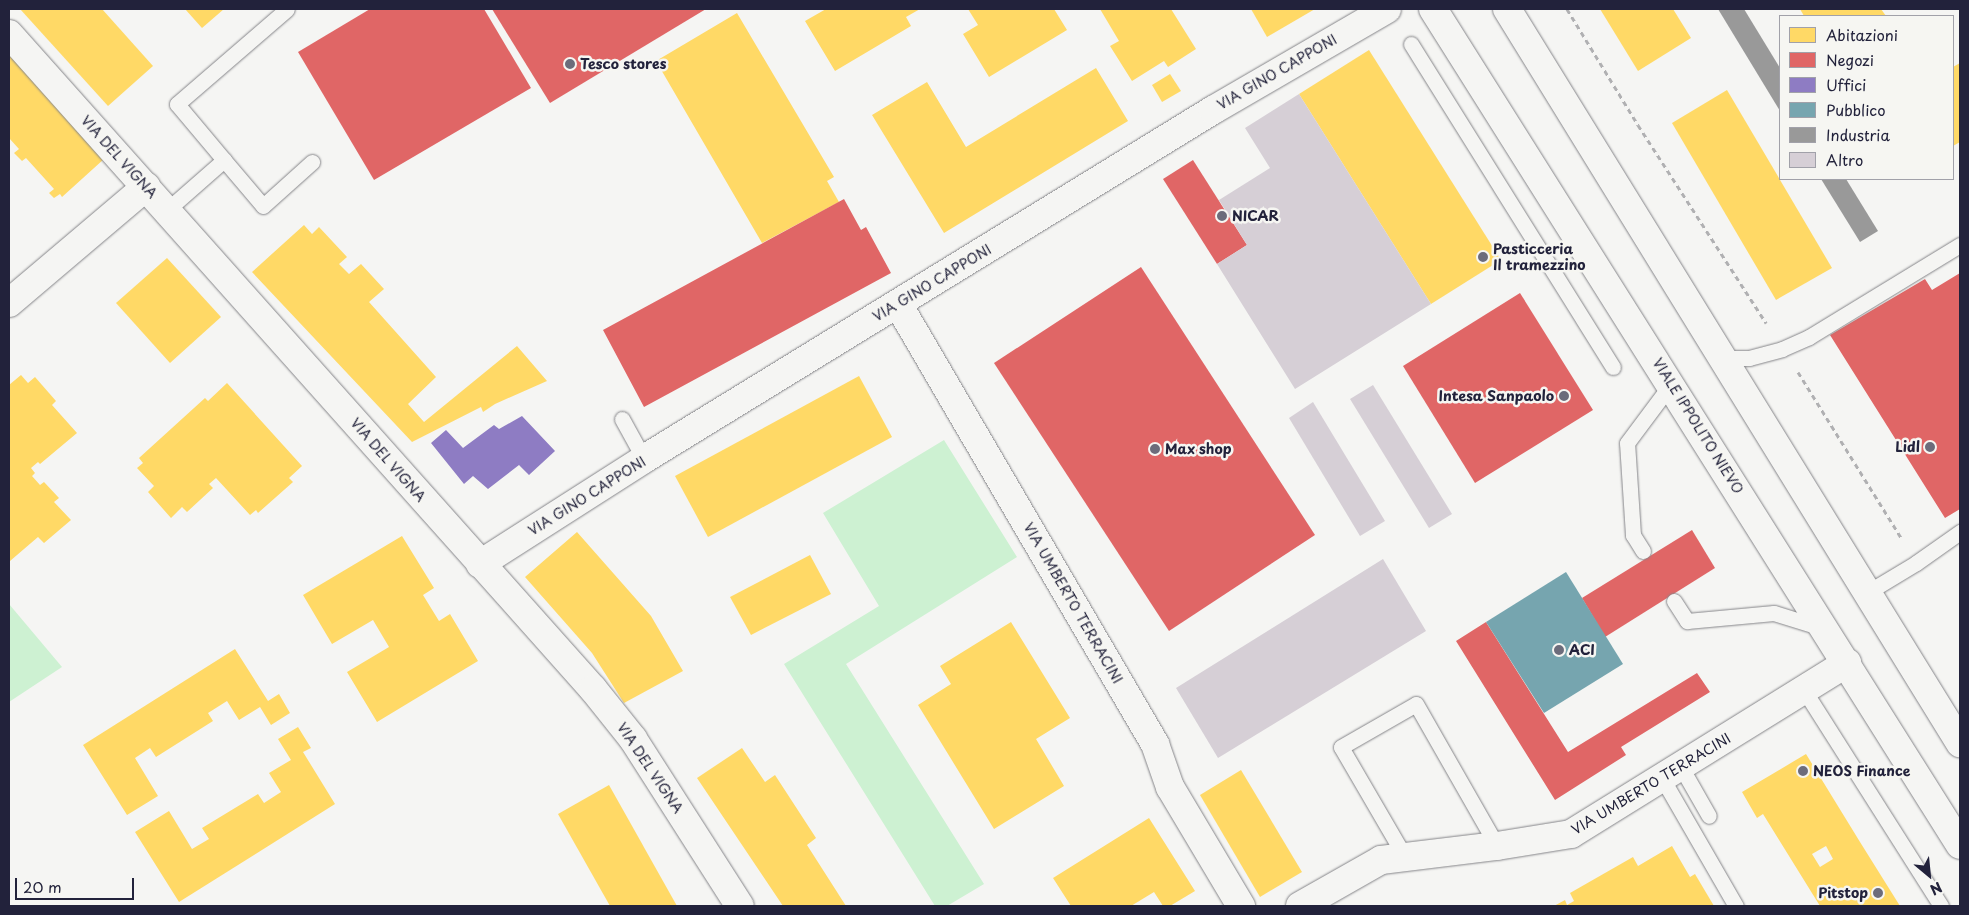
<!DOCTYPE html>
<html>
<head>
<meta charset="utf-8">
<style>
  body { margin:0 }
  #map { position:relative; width:1969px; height:915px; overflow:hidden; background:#f5f5f3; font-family:"Playpen Sans",sans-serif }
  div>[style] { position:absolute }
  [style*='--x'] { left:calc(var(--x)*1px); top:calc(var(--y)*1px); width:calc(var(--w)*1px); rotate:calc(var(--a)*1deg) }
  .green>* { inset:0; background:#cdf1d2 }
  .homes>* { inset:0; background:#ffd966 }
  .shops>* { inset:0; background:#e06666 }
  .offices>* { inset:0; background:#8e7cc3 }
  .public>* { inset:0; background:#76a5af }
  .industry>* { inset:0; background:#999 }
  .building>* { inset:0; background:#d6cfd6 }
  .path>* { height:3px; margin-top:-1.5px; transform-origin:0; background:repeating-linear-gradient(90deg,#b0b0b2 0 5px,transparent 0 9px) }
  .roads { filter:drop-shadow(0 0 1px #858589) drop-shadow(0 0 1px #858589) }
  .lane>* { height:15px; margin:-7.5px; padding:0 7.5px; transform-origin:7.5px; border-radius:7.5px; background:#f5f5f3 }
  .street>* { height:28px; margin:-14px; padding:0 14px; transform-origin:14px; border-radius:14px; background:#f5f5f3 }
  .secondary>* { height:28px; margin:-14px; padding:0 14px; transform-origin:14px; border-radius:14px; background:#f5f5f3 }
  .dots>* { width:14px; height:14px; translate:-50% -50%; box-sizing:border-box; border:2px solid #f6f6f2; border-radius:50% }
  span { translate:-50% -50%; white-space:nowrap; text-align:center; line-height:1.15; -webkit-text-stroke:5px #f6f6f2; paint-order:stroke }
  .poi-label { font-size:14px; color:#22223b; font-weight:700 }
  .left { translate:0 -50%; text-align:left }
  .right { translate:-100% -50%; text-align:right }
  .street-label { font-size:14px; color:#22223b }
  .frame { position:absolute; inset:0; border:10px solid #22223b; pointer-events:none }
  .legend { position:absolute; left:1779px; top:15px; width:175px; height:165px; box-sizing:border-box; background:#f6f6f2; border:1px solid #a1a1a9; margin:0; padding:6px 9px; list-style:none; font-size:15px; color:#22223b }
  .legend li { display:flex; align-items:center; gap:10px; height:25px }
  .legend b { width:25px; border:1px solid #a1a1a9 }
  .north { position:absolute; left:1904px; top:850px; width:50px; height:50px; -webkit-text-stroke:4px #f6f6f2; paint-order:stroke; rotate:152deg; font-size:14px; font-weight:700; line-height:20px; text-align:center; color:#22223b }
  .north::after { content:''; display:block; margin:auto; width:18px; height:22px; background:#22223b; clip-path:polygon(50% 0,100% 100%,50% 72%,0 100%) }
  .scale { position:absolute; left:15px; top:878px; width:119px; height:22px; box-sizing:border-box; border:2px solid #22223b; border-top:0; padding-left:6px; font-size:15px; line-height:18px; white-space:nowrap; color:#22223b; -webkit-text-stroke:4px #f6f6f2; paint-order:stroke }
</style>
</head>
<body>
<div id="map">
  <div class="green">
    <i style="clip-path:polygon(944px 440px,1017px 557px,846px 664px,984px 884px,947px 906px,935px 906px,784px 664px,879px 606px,823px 513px)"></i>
    <i style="clip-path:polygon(9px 604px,62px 667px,9px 702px)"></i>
  </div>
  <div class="homes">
    <i style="clip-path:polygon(20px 9px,102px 9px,153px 66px,108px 106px)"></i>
    <i style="clip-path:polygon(185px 9px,224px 9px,202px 28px)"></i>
    <i style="clip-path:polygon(826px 9px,920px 9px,906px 17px,911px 26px,835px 71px,805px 21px)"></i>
    <i style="clip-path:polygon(968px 9px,1054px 9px,1067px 30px,989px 77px,963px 34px,978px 25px)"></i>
    <i style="clip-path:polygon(1100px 9px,1171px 9px,1196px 49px,1168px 67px,1164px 61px,1132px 81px,1110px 46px,1119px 41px)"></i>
    <i style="clip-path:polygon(1251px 9px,1315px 9px,1267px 37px)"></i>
    <i style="clip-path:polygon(1600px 9px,1673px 9px,1691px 38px,1638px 71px)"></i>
    <i style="clip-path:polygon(1800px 9px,1881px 9px,1886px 16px,1804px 16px)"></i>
    <i style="clip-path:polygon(737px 13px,834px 177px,827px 181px,839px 202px,762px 243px,656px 61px)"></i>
    <i style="clip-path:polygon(1369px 50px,1501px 260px,1431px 304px,1299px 94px)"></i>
    <i style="clip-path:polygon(9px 52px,104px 159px,62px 197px,60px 194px,54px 198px,49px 193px,54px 189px,26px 158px,22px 161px,14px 153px,19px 149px,9px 138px)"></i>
    <i style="clip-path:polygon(1960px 63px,1960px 142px,1953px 146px,1953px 67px)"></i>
    <i style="clip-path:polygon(1096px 68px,1128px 121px,944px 233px,872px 115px,927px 82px,966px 147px)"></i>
    <i style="clip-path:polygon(1170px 74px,1181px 91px,1162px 102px,1152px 85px)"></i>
    <i style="clip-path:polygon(1727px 90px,1832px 268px,1776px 300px,1672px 123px)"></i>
    <i style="clip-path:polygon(304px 225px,312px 234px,319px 227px,347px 257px,339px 264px,349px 274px,361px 264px,384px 289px,369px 302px,436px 377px,408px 404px,424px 422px,517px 346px,547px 381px,495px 404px,483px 412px,481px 407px,412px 442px,252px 272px)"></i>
    <i style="clip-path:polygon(167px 258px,221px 317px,170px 363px,116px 303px)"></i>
    <i style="clip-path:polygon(21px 375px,28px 383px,35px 377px,56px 401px,52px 405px,77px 433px,40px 464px,38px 462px,31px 468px,35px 473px,32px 476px,40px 485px,44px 482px,59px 498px,54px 502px,71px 520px,44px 543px,38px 537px,10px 561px,9px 385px)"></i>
    <i style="clip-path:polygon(859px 376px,892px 437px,708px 537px,675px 476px)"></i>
    <i style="clip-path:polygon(227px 383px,302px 466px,289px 478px,293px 482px,258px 513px,256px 510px,250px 515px,216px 478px,209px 484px,213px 488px,187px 512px,182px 507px,171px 518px,148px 492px,154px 486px,137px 468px,143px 463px,139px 458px,205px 398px,208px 401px)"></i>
    <i style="clip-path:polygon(577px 532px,651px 616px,683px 671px,624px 703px,592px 653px,525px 577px)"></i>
    <i style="clip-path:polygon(402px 536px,434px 588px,423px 595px,439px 621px,450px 614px,478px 661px,377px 722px,347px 672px,389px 647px,373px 620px,332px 644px,303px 595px)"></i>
    <i style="clip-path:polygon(810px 555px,831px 594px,751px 635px,730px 597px)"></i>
    <i style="clip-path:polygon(1011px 622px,1070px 718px,1036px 739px,1064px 786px,994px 829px,918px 705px,951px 684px,940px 666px)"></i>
    <i style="clip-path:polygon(235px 649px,268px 701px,279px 694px,290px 713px,271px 725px,260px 707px,239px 720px,227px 701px,208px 713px,213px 721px,156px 757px,150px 748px,135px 758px,158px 796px,127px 815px,83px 745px)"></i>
    <i style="clip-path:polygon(298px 727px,311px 748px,303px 752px,335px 804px,179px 902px,135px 832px,169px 811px,192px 849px,209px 839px,202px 828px,258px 794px,264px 803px,281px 792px,269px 773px,291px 760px,278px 739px)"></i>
    <i style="clip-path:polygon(742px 748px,765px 782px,775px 775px,816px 838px,807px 845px,846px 906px,783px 906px,697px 778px)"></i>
    <i style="clip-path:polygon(evenodd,1806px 754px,1860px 842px,1900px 906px,1820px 906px,1763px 814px,1757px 818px,1742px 792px,1806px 754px,1826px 846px,1833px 859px,1820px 867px,1812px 854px,1826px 846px)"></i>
    <i style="clip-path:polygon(1241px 770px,1302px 872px,1260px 897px,1200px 795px)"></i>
    <i style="clip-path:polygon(609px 785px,677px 906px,610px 906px,558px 814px)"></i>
    <i style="clip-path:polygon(1149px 818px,1195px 891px,1170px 906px,1163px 906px,1154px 892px,1131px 906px,1071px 906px,1053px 878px)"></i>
    <i style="clip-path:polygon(1672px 846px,1690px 877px,1695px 874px,1714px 906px,1554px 906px,1565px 900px,1567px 905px,1574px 901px,1570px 893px,1633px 857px,1638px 866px)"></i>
  </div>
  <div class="shops">
    <i style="clip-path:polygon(370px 9px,484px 9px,531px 88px,374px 180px,298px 52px)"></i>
    <i style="clip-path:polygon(492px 9px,706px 9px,550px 103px)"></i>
    <i style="clip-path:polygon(1193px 160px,1247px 245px,1217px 264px,1163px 179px)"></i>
    <i style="clip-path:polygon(844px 199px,861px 230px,866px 227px,891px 273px,644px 407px,603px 330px)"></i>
    <i style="clip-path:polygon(1141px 267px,1315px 535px,1169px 631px,994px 363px)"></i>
    <i style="clip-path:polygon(1960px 273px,1960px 509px,1945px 518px,1830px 335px,1925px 279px,1932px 290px)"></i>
    <i style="clip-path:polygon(1520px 293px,1593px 410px,1475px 483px,1403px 366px)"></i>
    <i style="clip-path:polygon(1692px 530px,1715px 568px,1605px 637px,1582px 598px)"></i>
    <i style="clip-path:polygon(1486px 622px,1568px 752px,1697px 673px,1710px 692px,1621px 747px,1626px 755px,1555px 800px,1456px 641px)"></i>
  </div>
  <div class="offices">
    <i style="clip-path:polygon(522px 416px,555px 451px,529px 475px,519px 465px,488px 489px,473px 476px,464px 484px,431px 443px,446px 430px,463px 448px,494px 425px,499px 429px)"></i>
  </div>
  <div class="public">
    <i style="clip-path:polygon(1566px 572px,1623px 664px,1544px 713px,1486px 622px)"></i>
  </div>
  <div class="industry">
    <i style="clip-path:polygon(1718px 9px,1744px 9px,1780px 68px,1780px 111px)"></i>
    <i style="clip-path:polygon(1821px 179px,1846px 179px,1878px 231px,1860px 242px)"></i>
  </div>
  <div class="building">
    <i style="clip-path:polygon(1299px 94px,1431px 304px,1295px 389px,1217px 264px,1247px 245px,1219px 200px,1270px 168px,1245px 128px)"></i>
    <i style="clip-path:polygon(1373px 385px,1452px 514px,1429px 528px,1350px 399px)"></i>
    <i style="clip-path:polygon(1313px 402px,1385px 521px,1360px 536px,1289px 418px)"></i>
    <i style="clip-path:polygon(1383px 559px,1426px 631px,1218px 758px,1176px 688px)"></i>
  </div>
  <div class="path">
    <i style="--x:1567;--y:9;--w:136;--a:58.5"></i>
    <i style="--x:1638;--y:125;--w:236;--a:57.1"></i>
    <i style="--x:1798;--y:372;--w:197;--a:58.1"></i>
  </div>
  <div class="roads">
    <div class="lane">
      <i style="--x:1411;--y:44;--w:381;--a:58"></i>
      <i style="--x:224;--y:160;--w:73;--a:-130"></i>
      <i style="--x:177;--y:104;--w:145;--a:-40.8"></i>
      <i style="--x:167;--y:210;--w:76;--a:-41.3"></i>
      <i style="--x:224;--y:160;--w:60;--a:49.7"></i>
      <i style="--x:263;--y:206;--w:66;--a:-41.9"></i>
      <i style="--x:1722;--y:358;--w:27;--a:0"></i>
      <i style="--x:1749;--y:358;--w:34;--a:-15"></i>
      <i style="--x:1782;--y:349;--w:30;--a:-24"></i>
      <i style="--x:1809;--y:337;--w:177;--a:-31.4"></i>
      <i style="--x:622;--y:419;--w:46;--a:61.2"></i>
      <i style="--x:1643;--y:551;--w:19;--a:-122"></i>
      <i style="--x:1633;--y:535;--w:92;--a:-93.7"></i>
      <i style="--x:1627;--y:443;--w:74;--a:-53.3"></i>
      <i style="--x:1868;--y:592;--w:56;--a:-31.1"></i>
      <i style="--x:1916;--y:563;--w:54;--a:-35.2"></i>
      <i style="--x:1674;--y:601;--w:24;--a:57"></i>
      <i style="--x:1687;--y:621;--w:87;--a:-5.3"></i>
      <i style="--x:1774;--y:613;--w:50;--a:17.4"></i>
      <i style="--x:1804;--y:690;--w:256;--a:57.6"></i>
      <i style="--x:1681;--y:767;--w:56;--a:60.3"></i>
      <i style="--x:1662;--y:778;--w:148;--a:60"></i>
      <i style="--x:1405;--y:857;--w:127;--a:-120.2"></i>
      <i style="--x:1341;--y:747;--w:86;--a:-29.8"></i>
      <i style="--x:1416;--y:704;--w:163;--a:60.3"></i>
    </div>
    <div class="street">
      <i style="--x:9;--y:34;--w:878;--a:48.28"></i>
      <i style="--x:593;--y:689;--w:64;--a:51.3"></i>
      <i style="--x:633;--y:739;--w:198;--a:57.4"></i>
      <i style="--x:9;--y:303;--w:180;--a:-40.3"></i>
      <i style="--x:898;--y:304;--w:510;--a:59.71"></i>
      <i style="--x:1155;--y:744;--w:46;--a:70.8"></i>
      <i style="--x:1170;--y:787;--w:139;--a:59.2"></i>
      <i style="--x:480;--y:564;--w:195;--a:-32.6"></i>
      <i style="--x:644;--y:459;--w:668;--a:-31.52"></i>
      <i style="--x:1213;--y:110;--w:201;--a:-30.1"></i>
      <i style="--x:1300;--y:906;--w:93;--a:-29.6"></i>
      <i style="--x:1381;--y:860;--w:117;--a:-6.9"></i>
      <i style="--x:1497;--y:846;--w:75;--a:-9.2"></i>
      <i style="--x:1571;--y:834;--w:325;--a:-31.8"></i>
    </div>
    <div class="secondary">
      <i style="--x:1433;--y:9;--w:988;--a:57.77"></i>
      <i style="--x:1507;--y:9;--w:863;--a:58.32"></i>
    </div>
  </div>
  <div class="dots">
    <i style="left:570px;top:64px;background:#6c6c7b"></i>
    <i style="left:1222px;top:216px;background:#6c6c7b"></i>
    <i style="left:1483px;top:257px;background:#6c6c7b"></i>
    <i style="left:1564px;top:396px;background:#6c6c7b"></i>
    <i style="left:1930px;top:447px;background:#6c6c7b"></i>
    <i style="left:1155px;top:449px;background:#6c6c7b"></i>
    <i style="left:1559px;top:650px;background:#6c6c7b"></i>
    <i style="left:1803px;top:771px;background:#6c6c7b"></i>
    <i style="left:1878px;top:893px;background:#6c6c7b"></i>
  </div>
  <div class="poi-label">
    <span class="left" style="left:580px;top:64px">Tesco stores</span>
    <span class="left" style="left:1232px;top:216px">NICAR</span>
    <span class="left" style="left:1493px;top:257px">Pasticceria<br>Il tramezzino</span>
    <span class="right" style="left:1554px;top:396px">Intesa Sanpaolo</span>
    <span class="right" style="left:1920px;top:447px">Lidl</span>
    <span class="left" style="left:1165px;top:449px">Max shop</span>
    <span class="left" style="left:1569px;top:650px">ACI</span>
    <span class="left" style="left:1813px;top:771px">NEOS Finance</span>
    <span class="right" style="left:1868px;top:893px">Pitstop</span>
  </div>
  <div class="street-label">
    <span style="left:1277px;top:72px;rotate:-30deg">VIA GINO CAPPONI</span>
    <span style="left:119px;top:157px;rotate:48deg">VIA DEL VIGNA</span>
    <span style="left:932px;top:283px;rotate:-31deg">VIA GINO CAPPONI</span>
    <span style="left:1698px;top:426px;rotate:58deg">VIALE IPPOLITO NIEVO</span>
    <span style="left:388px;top:460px;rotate:49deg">VIA DEL VIGNA</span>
    <span style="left:587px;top:496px;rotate:-32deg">VIA GINO CAPPONI</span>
    <span style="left:1073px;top:603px;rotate:60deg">VIA UMBERTO TERRACINI</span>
    <span style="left:650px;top:768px;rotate:56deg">VIA DEL VIGNA</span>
    <span style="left:1651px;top:784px;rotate:-31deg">VIA UMBERTO TERRACINI</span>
  </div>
  <div class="frame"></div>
  <ul class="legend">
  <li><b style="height:14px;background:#ffd966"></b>Abitazioni</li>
  <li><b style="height:14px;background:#e06666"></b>Negozi</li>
  <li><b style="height:14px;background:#8e7cc3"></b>Uffici</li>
  <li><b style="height:14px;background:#76a5af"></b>Pubblico</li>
  <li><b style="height:14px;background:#999"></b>Industria</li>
  <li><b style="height:14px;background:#d6cfd6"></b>Altro</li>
  </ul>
  <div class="north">N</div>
  <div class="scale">20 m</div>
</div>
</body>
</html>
